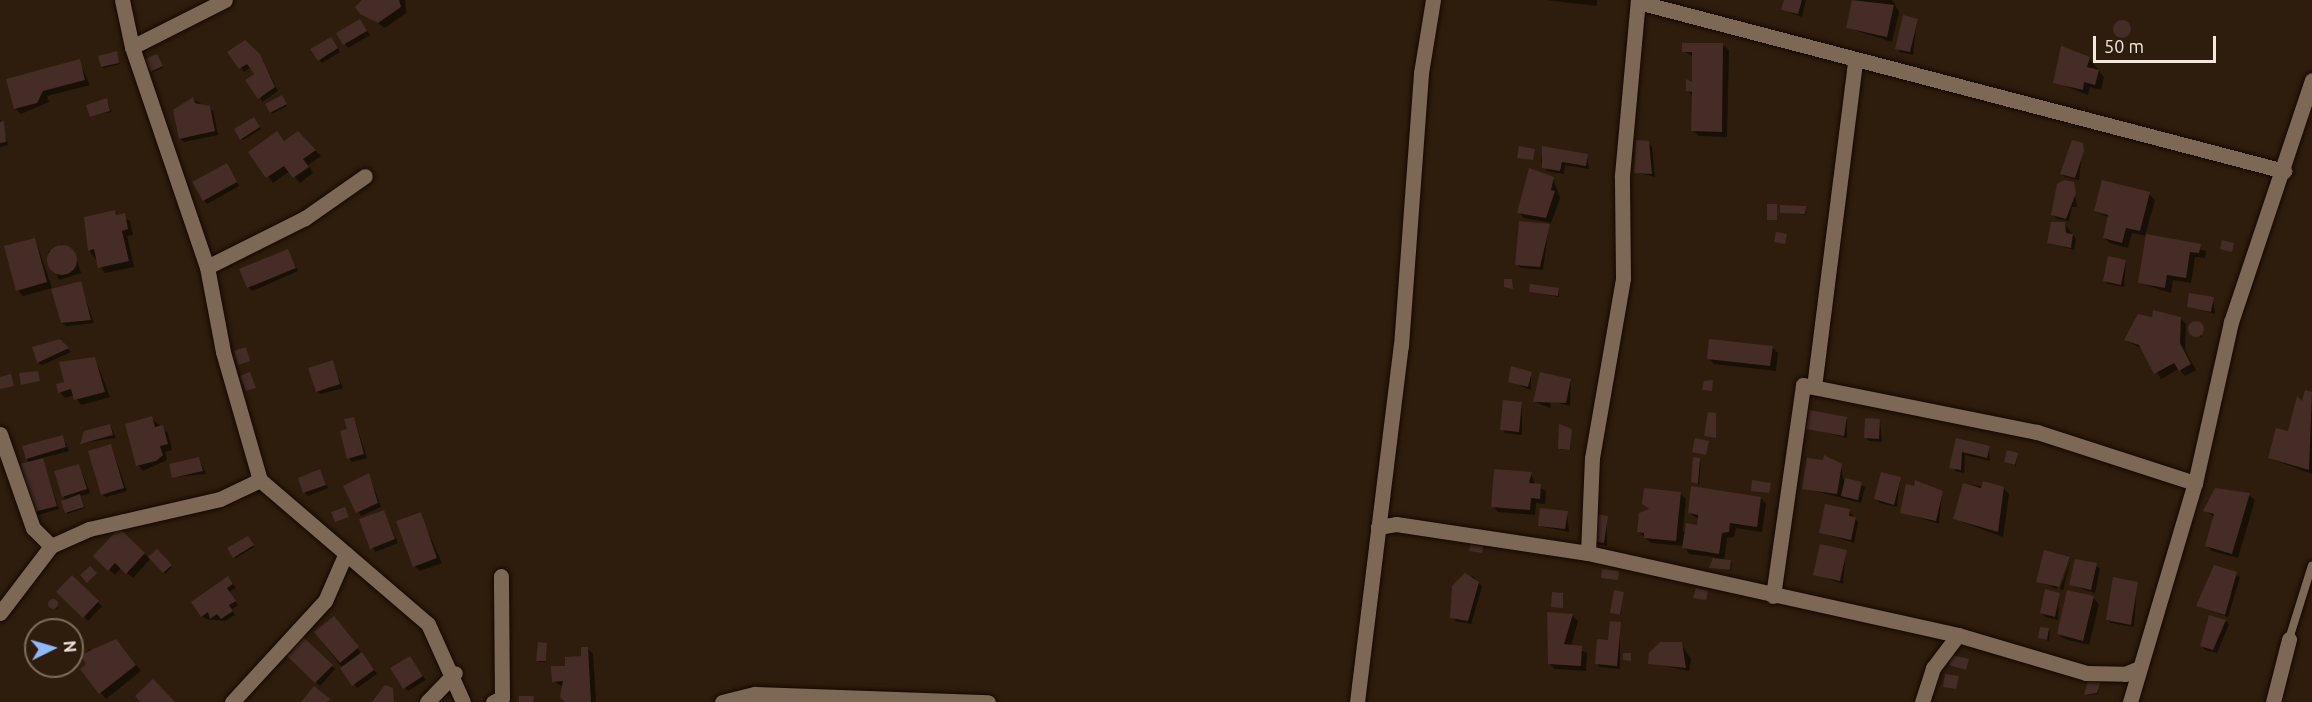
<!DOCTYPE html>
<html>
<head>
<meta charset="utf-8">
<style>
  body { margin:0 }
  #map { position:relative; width:2312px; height:702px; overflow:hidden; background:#2e1d0c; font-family:Ubuntu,sans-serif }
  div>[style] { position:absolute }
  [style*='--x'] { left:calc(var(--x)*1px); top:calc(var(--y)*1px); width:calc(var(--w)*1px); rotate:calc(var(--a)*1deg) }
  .shadow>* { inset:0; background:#0007 }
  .building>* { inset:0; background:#452c27 }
  .round { border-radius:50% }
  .roads { filter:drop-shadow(0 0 2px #150700) drop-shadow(0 0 2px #150700) }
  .service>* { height:8px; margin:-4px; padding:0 4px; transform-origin:4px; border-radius:4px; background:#7c6855 }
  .minor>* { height:15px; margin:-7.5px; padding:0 7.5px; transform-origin:7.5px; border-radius:7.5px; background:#7c6855 }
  span { translate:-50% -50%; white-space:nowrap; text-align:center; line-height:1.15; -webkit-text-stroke:4.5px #2e1d0c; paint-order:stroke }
  .north { position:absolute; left:24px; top:618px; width:60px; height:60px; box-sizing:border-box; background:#2e1d0c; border:2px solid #7d6e60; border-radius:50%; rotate:85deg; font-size:16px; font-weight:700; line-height:24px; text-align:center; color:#f4e8de }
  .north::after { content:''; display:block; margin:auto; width:21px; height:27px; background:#90b8fd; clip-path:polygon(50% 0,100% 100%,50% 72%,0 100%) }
  .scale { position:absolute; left:2093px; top:36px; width:123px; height:27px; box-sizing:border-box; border:3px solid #f4e8de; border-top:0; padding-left:8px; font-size:18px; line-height:21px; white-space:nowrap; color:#f4e8de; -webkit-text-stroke:4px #2e1d0c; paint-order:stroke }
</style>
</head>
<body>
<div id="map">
  <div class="shadow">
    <i style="clip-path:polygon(364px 0,405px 0,406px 13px,385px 28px,362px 12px)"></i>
    <i style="clip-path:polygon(1546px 0,1597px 0,1597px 6px)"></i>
    <i style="clip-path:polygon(1785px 0,1806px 0,1802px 17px,1783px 10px)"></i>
    <i style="clip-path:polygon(1854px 0,1892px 0,1899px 12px,1892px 42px,1848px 28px)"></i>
    <i style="clip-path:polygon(1917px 20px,1913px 55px,1900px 52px,1897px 48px)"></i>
    <i style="clip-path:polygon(360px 21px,370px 35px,348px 48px,338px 34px)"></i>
    <i style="clip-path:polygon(2122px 22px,2131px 30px,2124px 38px,2115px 30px)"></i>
    <i style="clip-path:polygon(245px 42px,263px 60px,278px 91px,262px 102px,251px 67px,244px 72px,229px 52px)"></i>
    <i style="clip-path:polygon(334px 42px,340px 52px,322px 63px,319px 60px)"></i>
    <i style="clip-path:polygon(1723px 45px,1729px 50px,1727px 137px,1699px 136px,1693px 130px,1694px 97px,1688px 91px,1694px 85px,1694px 57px,1683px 51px)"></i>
    <i style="clip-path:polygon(116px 53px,120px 64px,104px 68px,102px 66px)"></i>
    <i style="clip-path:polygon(157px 55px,163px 68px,153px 72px,152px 71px)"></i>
    <i style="clip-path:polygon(2089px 58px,2104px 77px,2101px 90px,2090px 87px,2088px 95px,2055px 82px)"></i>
    <i style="clip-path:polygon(79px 61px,90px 85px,47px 96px,49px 102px,21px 114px,15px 108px)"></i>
    <i style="clip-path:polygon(283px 98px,287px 106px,272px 114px,271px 112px)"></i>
    <i style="clip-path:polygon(193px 99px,213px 111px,218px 135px,184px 142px,180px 139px)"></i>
    <i style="clip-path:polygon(108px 101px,111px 112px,91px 116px)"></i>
    <i style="clip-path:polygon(0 119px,8px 145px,0 147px)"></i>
    <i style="clip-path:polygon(255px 120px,261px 129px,243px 140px,241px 139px)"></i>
    <i style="clip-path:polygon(277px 133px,285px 142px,298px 133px,321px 156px,308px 165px,313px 173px,300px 183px,290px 171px,273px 183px,250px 153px)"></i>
    <i style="clip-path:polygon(1649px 143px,1652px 147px,1655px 177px,1635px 172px)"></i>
    <i style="clip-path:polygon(2083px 144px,2079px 180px,2065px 177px,2062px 174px)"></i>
    <i style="clip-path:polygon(1543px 148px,1587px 155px,1589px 169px,1565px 165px,1564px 174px,1547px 171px,1541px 162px)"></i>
    <i style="clip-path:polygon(226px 165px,239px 186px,207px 204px,204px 200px)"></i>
    <i style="clip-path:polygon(1553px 179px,1560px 198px,1551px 223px,1524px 218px,1519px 212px)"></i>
    <i style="clip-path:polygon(2073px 183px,2077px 207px,2072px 207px,2069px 221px,2057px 219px,2053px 215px)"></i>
    <i style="clip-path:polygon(2149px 194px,2155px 200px,2145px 236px,2206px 251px,2205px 258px,2195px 257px,2191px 283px,2173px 280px,2171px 293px,2139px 283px,2147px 236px,2132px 233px,2128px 248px,2110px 243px,2104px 238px,2109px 218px,2096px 211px)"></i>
    <i style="clip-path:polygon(1805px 207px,1806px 215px,1781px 212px)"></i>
    <i style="clip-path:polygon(114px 212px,130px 221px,133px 235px,127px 236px,134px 267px,105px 273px,89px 250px)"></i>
    <i style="clip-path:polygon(2064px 223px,2076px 239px,2074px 250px,2049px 243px)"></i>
    <i style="clip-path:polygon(1549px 225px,1543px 270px,1521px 268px,1517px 265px)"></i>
    <i style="clip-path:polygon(35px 239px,52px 288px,23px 296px,18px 290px)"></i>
    <i style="clip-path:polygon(62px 244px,74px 252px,81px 273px,59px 280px,48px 252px)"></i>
    <i style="clip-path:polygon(288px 251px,298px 271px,252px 291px,248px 287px)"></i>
    <i style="clip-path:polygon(2126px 261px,2124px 287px,2108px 284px,2104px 280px)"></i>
    <i style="clip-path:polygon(80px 283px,94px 323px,66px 326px,62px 323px)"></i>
    <i style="clip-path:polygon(1559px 289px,1559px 297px,1531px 292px)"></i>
    <i style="clip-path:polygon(2213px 299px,2215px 314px,2188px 307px)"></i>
    <i style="clip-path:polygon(2180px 318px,2186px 324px,2185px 350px,2196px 370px,2185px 376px,2179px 369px,2161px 379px,2143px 349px,2125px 340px,2153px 319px)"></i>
    <i style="clip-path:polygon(2194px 323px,2203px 327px,2201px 337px,2190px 332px)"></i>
    <i style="clip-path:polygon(59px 340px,71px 352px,42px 365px,38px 362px)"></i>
    <i style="clip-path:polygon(1772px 347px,1778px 353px,1776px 371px,1714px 364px,1709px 358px)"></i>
    <i style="clip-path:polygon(95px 358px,110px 397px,81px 405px,74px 395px,65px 398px,60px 392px)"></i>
    <i style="clip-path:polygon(332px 362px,343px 388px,321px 394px,317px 391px)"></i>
    <i style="clip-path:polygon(1531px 373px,1531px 390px,1509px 381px)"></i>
    <i style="clip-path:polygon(1571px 381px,1570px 406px,1551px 401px,1550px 408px,1535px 402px)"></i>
    <i style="clip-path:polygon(2306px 392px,2312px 394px,2312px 474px,2269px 458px,2289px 433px)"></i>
    <i style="clip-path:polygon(1522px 403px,1522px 435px,1505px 433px,1502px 429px)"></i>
    <i style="clip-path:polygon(151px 418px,168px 433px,172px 450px,165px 452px,167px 460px,143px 471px,138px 465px)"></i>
    <i style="clip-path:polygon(354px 418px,367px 458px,352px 462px,349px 458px)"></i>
    <i style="clip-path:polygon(1847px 419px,1847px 438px,1807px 428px)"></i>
    <i style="clip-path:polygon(1880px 420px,1882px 442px,1869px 441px,1865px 437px)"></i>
    <i style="clip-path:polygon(110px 425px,116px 438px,81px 443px)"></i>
    <i style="clip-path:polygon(1571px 430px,1571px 450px,1561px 450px,1559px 448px)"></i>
    <i style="clip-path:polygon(63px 436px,69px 451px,42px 458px,59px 509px,38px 515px,27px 458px)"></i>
    <i style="clip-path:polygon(1957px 440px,1989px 448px,1990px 461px,1965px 455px,1964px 473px,1955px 471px)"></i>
    <i style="clip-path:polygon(111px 445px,127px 491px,106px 497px,102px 494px)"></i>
    <i style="clip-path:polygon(2017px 454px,2016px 466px,2006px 462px)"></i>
    <i style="clip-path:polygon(199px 458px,206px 474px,173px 477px)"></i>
    <i style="clip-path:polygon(1701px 460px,1699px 485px,1692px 481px)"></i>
    <i style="clip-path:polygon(79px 465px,90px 493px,81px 496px,85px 508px,67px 514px,64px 496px)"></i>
    <i style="clip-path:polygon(1841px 465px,1843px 479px,1865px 487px,1861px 503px,1804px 488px)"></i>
    <i style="clip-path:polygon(320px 471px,328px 488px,308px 496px,304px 492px)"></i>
    <i style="clip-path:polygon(1531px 473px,1535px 485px,1546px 491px,1545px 504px,1536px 503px,1535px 515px,1498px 512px,1493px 506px)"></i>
    <i style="clip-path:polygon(369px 475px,381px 507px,361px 516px,345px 487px)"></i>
    <i style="clip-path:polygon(1900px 478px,1897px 507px,1880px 503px,1876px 499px)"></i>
    <i style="clip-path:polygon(1964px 484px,2004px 489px,2009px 494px,2003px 537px,1954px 519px)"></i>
    <i style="clip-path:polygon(1680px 493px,1686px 499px,1683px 532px,1698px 526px,1699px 519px,1689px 513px,1761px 498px,1766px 504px,1762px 532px,1736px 528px,1734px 537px,1727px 538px,1724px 561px,1732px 563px,1731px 571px,1712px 568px,1715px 557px,1689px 554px,1684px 546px,1651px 543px,1638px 531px,1650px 510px,1644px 504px)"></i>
    <i style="clip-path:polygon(1942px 493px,1939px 524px,1902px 512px)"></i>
    <i style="clip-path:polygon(2249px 495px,2255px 500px,2238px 558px,2212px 551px,2206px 545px,2214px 517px,2205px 510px,2207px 502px)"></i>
    <i style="clip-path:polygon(383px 511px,398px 543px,375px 552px,361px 520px)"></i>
    <i style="clip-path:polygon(1849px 511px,1858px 522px,1854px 543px,1821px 533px)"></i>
    <i style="clip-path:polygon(1567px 513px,1569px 532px,1539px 526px)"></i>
    <i style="clip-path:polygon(420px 514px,442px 563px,420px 571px,414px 566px)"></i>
    <i style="clip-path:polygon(1607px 517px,1607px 546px,1597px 544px,1593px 541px)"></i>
    <i style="clip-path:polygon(119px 530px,149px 558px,157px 551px,172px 567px,165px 574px,151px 558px,133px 578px,121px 568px,115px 575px,95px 556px)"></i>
    <i style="clip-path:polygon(249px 539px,254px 547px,236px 558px,234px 557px)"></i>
    <i style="clip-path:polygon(1846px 552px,1843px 584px,1815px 574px)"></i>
    <i style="clip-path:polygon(2045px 552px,2070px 558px,2057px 589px,2038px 581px)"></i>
    <i style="clip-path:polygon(2071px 559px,2063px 590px,2060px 589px)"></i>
    <i style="clip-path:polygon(2077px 560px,2100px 568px,2095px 593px,2071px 585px)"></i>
    <i style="clip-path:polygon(2215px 567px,2240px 577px,2228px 617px,2198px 606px)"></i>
    <i style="clip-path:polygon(1473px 576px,1482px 587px,1471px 624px,1455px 621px,1454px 587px)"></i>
    <i style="clip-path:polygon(72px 578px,102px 606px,88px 621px,58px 592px)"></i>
    <i style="clip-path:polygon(231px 581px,236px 588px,229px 592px,238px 605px,232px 609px,235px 615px,225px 621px,206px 619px,202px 616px)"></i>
    <i style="clip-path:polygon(2137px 583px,2134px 627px,2111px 623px,2107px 620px)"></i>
    <i style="clip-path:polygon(1623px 593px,1621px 615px,1613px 614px,1612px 613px)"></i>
    <i style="clip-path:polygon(2059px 594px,2058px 620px,2045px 617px,2042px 613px)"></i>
    <i style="clip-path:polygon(2093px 598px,2099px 604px,2089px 645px,2064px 639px,2058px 633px)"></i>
    <i style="clip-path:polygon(52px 601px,58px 604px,57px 609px,51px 606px)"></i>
    <i style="clip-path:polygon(1572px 615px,1578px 621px,1571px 646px,1587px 653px,1586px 671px,1555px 669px,1549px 663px)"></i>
    <i style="clip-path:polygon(2226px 621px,2229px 624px,2217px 653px,2205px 650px,2202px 646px)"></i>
    <i style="clip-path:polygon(337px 622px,377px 674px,357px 688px,316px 633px)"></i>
    <i style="clip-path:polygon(1620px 624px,1620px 669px,1600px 667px,1596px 663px)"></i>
    <i style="clip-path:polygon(2041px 628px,2050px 631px,2049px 641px,2039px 638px)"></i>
    <i style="clip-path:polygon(302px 638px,335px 669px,320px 686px,287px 654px)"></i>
    <i style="clip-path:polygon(1681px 644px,1691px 659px,1689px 671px,1650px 663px)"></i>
    <i style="clip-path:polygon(547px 645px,546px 662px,539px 662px,538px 660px)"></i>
    <i style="clip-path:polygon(122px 647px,141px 671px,106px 699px,82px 669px,89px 664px,82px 655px,90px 649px,94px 653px)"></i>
    <i style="clip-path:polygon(588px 649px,593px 654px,596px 702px,567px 702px,563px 687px,553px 681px)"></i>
    <i style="clip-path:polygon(410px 657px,426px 680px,408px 691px,405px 688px)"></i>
    <i style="clip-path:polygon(2099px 684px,2098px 694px,2086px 695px)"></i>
  </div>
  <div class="building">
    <i style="clip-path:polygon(362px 0,399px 0,401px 7px,378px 23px,360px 14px,355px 7px)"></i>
    <i style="clip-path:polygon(1784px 0,1802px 0,1798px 14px,1781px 10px)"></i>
    <i style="clip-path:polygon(1852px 0,1894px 5px,1887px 37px,1846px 28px)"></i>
    <i style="clip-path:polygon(1903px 15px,1918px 19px,1910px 52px,1895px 49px)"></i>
    <i style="clip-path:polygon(360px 19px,367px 31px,343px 45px,336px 33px)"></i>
    <i class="round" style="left:2113px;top:20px;width:18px;height:18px"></i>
    <i style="clip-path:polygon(331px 37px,338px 48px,318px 61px,310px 49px)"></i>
    <i style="clip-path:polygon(245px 40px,260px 54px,275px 87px,258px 99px,245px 80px,254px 74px,247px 64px,239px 69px,227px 52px)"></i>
    <i style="clip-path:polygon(1682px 43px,1723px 43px,1722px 132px,1691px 131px,1692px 92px,1686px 91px,1686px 79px,1692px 82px,1692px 52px,1682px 52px)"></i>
    <i style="clip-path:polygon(2061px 46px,2090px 57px,2087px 67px,2099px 70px,2095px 85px,2084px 82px,2083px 90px,2053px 83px)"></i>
    <i style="clip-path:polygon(117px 51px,119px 63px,101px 67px,98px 56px)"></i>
    <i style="clip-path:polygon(157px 54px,163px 66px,150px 72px,145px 59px)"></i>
    <i style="clip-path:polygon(80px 59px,85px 80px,43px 91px,37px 103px,14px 109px,6px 79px)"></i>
    <i style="clip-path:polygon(282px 95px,287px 104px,270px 113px,265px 104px)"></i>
    <i style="clip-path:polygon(193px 97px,195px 103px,210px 106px,215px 131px,179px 139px,173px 110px)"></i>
    <i style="clip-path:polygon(107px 98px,110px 111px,90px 117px,86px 105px)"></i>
    <i style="clip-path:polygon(254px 117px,260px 127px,240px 140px,234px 129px)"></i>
    <i style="clip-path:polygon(4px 121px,6px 142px,0 143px,0 122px)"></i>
    <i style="clip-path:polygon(277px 131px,284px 141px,298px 131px,316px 150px,303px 159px,309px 167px,293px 178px,284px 166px,266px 178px,248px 152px)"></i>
    <i style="clip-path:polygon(1636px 140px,1649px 141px,1652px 174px,1634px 173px)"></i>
    <i style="clip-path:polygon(2072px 140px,2083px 143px,2084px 151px,2075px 178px,2060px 174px)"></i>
    <i style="clip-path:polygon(1519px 146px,1535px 149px,1533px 160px,1517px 158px)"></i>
    <i style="clip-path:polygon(1542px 146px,1588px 154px,1586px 166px,1562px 162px,1560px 171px,1542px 168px)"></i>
    <i style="clip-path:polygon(227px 163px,237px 182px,203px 201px,192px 182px)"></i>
    <i style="clip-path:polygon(1529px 168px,1554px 177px,1551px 190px,1555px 191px,1546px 218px,1517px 213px)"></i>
    <i style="clip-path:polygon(2064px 180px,2074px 182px,2076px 193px,2066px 219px,2051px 215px,2057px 184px)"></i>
    <i style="clip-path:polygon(2102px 180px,2150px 192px,2140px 231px,2126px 228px,2122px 243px,2103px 238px,2108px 215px,2094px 211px)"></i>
    <i style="clip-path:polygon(1767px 204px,1777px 204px,1777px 220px,1767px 220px)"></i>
    <i style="clip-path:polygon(1780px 205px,1806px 206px,1805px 214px,1780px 213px)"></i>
    <i style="clip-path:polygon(115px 210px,116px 215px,125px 213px,128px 229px,122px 231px,129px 261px,98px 268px,94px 249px,88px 251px,84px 217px)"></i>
    <i style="clip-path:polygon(1519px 221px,1550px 224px,1540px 267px,1515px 265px)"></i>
    <i style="clip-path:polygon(2051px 222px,2065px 222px,2066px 233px,2073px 234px,2071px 248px,2047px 243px)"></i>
    <i style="clip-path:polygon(1776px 232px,1787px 234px,1785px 244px,1774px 242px)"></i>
    <i style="clip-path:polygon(2146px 234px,2201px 244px,2199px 253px,2190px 252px,2186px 278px,2167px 275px,2165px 288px,2138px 283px)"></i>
    <i style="clip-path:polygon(35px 238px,47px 282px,16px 291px,4px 246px)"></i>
    <i style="clip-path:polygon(2222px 240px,2234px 243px,2232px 252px,2220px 249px)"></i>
    <i class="round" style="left:47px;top:245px;width:30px;height:30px"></i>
    <i style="clip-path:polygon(288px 249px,296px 268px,247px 288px,239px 269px)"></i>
    <i style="clip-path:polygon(2108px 256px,2126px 260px,2121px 285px,2103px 281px)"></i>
    <i style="clip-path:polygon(1504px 279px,1512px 279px,1513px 289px,1504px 287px)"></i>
    <i style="clip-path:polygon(81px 281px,91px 320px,61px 323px,51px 289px)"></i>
    <i style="clip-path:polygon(1530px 284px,1559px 288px,1558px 296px,1529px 292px)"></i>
    <i style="clip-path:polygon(2189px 293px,2214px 297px,2211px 312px,2187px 307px)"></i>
    <i style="clip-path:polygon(2153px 310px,2181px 317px,2180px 343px,2191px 364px,2179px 371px,2174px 363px,2154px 374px,2139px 345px,2124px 340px,2138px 314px,2152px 317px)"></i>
    <i class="round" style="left:2188px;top:321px;width:16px;height:16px"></i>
    <i style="clip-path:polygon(60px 339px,69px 348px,37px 363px,32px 347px)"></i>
    <i style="clip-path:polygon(1709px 339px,1773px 346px,1770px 366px,1707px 359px)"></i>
    <i style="clip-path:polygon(246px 347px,250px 361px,238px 365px,234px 351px)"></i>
    <i style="clip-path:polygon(95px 357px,105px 392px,74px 400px,71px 389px,58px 393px,56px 384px,64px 382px,59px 362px)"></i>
    <i style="clip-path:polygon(333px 360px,340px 384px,316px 392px,308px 368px)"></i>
    <i style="clip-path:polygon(1511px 366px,1532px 372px,1528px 387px,1508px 382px)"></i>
    <i style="clip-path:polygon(38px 371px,40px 381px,21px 385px,19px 373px)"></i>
    <i style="clip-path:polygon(250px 372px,256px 388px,246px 391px,240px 376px)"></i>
    <i style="clip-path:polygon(1540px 372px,1571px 379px,1566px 403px,1533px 402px)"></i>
    <i style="clip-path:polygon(11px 374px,14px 386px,0 389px,0 377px)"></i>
    <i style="clip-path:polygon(1713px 380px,1712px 391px,1702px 390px,1704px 381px)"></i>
    <i style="clip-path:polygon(2305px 390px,2312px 392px,2309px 470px,2268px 458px,2276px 428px,2288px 431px,2297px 396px,2302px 401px)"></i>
    <i style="clip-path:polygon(1503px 400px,1522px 402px,1519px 432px,1500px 430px)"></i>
    <i style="clip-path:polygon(1809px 410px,1847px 417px,1844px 436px,1806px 429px)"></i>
    <i style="clip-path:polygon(1708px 412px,1716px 413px,1716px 438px,1704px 436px)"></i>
    <i style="clip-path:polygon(152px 416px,155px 427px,163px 425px,168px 444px,160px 446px,163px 455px,156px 461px,136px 466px,125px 424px)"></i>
    <i style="clip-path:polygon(354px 417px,364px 454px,347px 459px,340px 431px,347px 429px,344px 419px)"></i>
    <i style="clip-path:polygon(1865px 418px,1880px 419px,1879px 439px,1864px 438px)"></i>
    <i style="clip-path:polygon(110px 424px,113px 435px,80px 444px,84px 431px)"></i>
    <i style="clip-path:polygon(1559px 424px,1572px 429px,1570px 450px,1558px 449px)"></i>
    <i style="clip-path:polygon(63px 435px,66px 447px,26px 459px,22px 446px)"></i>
    <i style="clip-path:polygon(1695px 438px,1709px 441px,1706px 455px,1692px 452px)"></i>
    <i style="clip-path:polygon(1956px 438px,1990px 446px,1987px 458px,1962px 452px,1961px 470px,1949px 468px)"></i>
    <i style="clip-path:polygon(111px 444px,124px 488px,101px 495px,88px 451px)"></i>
    <i style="clip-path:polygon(2007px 450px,2018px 453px,2015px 465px,2004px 462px)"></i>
    <i style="clip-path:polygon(1824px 455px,1842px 464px,1837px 494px,1802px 489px,1807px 458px,1823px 460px)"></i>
    <i style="clip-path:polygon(199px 457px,203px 471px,172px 478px,169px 464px)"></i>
    <i style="clip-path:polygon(1693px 457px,1700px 458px,1698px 484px,1691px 482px)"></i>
    <i style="clip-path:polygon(43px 458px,57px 506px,34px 512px,20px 464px)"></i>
    <i style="clip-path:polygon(79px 464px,87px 489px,62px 497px,54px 471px)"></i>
    <i style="clip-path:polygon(320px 469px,326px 485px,303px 493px,298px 478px)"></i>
    <i style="clip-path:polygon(1494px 469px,1532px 472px,1529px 483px,1541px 484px,1540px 499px,1531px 498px,1530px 510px,1491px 507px)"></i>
    <i style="clip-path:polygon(1881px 472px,1901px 477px,1894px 505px,1874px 499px)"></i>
    <i style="clip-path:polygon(369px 473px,378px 503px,356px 513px,343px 486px)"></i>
    <i style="clip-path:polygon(1845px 478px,1862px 482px,1858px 500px,1841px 496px)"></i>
    <i style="clip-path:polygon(1752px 480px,1771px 483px,1769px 493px,1751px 491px)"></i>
    <i style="clip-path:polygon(1915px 480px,1943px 491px,1936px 521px,1900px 513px,1906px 484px,1914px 486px)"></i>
    <i style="clip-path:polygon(1983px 481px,2004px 487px,1998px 532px,1953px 519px,1963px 483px,1981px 488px)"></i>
    <i style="clip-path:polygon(1691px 486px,1761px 497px,1757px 527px,1730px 523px,1729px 532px,1722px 533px,1719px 554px,1682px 548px,1686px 523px,1697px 525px,1698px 515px,1688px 513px)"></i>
    <i style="clip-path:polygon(1644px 488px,1681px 492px,1676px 541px,1644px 538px,1644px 533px,1637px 532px,1639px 513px,1649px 509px,1642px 504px)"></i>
    <i style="clip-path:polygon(2215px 488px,2250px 493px,2232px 554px,2205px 546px,2214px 514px,2203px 511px)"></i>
    <i style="clip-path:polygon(80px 494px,84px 507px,65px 513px,61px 501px)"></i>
    <i style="clip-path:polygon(1825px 504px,1850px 509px,1849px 516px,1856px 517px,1851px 540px,1819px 533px)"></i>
    <i style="clip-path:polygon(345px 507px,349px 517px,335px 522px,331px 512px)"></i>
    <i style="clip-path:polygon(1540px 508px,1568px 511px,1565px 529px,1538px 526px)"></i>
    <i style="clip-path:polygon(384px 510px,395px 539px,370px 549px,359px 519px)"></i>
    <i style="clip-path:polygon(421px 512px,437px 558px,413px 567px,396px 521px)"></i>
    <i style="clip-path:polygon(1596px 514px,1608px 516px,1604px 543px,1592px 541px)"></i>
    <i style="clip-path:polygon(119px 528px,145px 553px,126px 574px,115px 563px,108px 571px,93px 556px)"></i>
    <i style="clip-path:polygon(248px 536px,254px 545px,233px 558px,227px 548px)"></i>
    <i style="clip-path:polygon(1471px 542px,1484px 544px,1482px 553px,1469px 551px)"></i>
    <i style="clip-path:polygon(1820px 544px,1847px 550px,1840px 581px,1813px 575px)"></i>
    <i style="clip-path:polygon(157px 549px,172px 565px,163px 573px,148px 557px)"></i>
    <i style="clip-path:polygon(2044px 550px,2070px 557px,2059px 587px,2036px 582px)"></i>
    <i style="clip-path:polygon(1713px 558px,1731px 560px,1730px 570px,1709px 568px)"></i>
    <i style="clip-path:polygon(2075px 559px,2097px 563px,2091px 590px,2069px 585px)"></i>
    <i style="clip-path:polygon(2214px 565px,2237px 572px,2225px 615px,2196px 606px)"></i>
    <i style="clip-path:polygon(90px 566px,97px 573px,87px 583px,80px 575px)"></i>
    <i style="clip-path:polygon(1602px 569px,1619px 571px,1618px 580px,1601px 578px)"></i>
    <i style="clip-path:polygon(1465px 573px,1479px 582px,1468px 621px,1450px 618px,1452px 586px)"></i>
    <i style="clip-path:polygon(72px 575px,99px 601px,83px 618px,56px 592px)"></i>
    <i style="clip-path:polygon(228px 576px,233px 584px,227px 588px,236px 601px,229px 605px,233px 611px,221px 619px,217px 614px,210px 619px,208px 612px,201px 617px,191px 602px)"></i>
    <i style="clip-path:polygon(2113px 577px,2138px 582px,2131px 625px,2106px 620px)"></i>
    <i style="clip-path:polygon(1696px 588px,1708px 591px,1706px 600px,1693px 598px)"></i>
    <i style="clip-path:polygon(2045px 589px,2060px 593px,2055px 617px,2040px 613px)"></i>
    <i style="clip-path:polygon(1614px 590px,1624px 592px,1620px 615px,1610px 613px)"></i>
    <i style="clip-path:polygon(2067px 590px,2094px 596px,2083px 641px,2057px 634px)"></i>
    <i style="clip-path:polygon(1552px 592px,1563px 593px,1563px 608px,1551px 607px)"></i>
    <i class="round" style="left:48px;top:599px;width:10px;height:10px"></i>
    <i style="clip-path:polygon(1547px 612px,1573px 614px,1564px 644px,1582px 646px,1581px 666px,1548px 664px)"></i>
    <i style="clip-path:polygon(2209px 615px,2226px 620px,2213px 650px,2200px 646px)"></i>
    <i style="clip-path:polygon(334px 616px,359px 647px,340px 663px,314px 632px)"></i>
    <i style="clip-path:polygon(1610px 621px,1621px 622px,1617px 666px,1595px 664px,1597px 639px,1608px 640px)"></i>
    <i style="clip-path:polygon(2040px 627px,2049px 628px,2047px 640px,2038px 638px)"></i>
    <i style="clip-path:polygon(302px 636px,333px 665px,315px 683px,285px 654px)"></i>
    <i style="clip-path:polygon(116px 639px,136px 665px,99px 694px,80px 669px,86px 664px,80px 655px)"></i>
    <i style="clip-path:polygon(538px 642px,547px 643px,546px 661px,536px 661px)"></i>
    <i style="clip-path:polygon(1660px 642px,1682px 642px,1686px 668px,1648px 664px,1649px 653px)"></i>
    <i style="clip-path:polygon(581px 647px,588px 647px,591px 702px,565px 702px,560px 697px,563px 681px,552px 682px,551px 666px,565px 666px,565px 657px,581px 656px)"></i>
    <i style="clip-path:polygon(362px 652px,374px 670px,352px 686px,340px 668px)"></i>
    <i style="clip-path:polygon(1623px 653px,1631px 653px,1631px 661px,1623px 660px)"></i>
    <i style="clip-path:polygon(1952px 655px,1969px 659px,1966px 670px,1949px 665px)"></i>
    <i style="clip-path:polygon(410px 656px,423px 676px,403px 689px,390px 668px)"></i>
    <i style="clip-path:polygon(1945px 674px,1959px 676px,1956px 689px,1943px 687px)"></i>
    <i style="clip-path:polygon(153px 679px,175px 702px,140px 702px,135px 696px)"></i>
    <i style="clip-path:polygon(2088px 680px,2100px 683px,2097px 693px,2084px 695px)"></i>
    <i style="clip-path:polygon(385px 685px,393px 688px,394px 702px,372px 702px)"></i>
    <i style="clip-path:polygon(314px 686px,330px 699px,328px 702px,301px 702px)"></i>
    <i style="clip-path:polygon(519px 696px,534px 696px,533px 702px,519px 702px)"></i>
  </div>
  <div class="roads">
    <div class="service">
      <i style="--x:2289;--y:639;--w:77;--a:-72.7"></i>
    </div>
    <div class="minor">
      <i style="--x:122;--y:0;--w:48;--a:78"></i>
      <i style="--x:132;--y:47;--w:232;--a:71.2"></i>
      <i style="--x:207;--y:267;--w:86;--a:79.3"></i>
      <i style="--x:223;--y:352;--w:133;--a:73.9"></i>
      <i style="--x:260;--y:480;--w:221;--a:40.6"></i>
      <i style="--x:428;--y:624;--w:85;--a:65.8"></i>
      <i style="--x:1638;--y:2;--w:668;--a:14.66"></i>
      <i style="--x:132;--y:47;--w:104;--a:-26.8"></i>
      <i style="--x:207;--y:267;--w:110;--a:-26.6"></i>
      <i style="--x:305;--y:218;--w:73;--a:-35"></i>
      <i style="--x:1814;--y:387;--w:329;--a:-82.8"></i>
      <i style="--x:0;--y:434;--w:100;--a:70.7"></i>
      <i style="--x:33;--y:528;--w:25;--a:45"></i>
      <i style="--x:1378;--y:527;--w:18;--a:-9"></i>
      <i style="--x:1396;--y:524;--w:194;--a:8.6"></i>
      <i style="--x:1588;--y:553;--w:379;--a:12.5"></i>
      <i style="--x:1958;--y:635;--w:134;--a:16.5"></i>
      <i style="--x:2086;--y:673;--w:39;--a:1"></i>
      <i style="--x:2125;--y:674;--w:15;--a:-23"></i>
      <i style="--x:1588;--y:553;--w:95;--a:-87.6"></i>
      <i style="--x:1592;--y:458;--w:183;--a:-80.2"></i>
      <i style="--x:1623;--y:278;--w:103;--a:-90.6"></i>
      <i style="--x:1622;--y:175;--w:176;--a:-84.8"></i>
      <i style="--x:1773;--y:596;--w:213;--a:-81.9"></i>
      <i style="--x:1803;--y:385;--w:239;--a:11.4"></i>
      <i style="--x:2037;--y:432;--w:166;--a:17.9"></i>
      <i style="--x:0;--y:613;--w:84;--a:-52.7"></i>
      <i style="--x:51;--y:546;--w:42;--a:-24.1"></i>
      <i style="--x:89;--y:529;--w:134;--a:-12.9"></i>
      <i style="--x:220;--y:499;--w:44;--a:-25.4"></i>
      <i style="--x:232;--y:702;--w:137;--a:-47.4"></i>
      <i style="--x:325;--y:601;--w:52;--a:-66.4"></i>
      <i style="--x:427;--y:702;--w:40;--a:-46"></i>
      <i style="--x:493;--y:702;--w:10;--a:-24"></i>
      <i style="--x:502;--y:698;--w:122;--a:-90.5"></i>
      <i style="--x:722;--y:702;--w:34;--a:-14"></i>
      <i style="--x:755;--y:694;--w:233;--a:2"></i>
      <i style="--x:1357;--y:702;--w:359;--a:-83"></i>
      <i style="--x:1401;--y:346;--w:274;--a:-85.8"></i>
      <i style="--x:1421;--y:73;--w:74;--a:-80.7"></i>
      <i style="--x:1922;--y:702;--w:36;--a:-72"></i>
      <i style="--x:1933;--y:668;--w:41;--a:-52.9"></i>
      <i style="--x:2130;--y:702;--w:228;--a:-73.5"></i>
      <i style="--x:2195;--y:483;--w:165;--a:-77.4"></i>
      <i style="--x:2231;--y:322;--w:255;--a:-71.5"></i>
      <i style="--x:2273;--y:702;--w:65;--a:-75.7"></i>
    </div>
  </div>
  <div class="north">N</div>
  <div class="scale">50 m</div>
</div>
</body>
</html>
